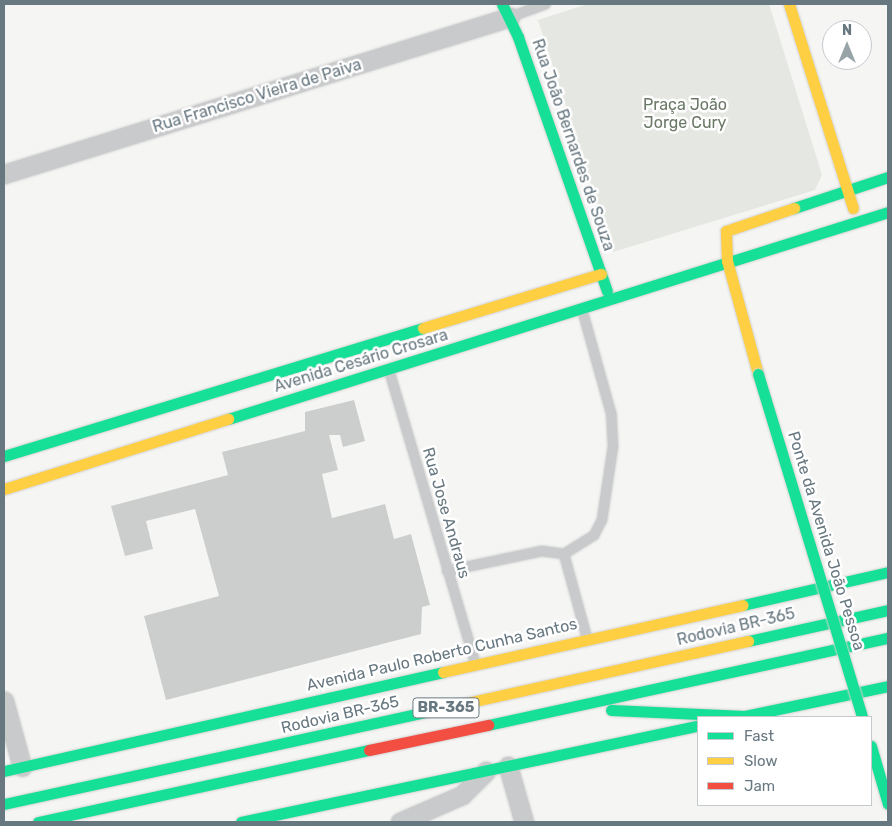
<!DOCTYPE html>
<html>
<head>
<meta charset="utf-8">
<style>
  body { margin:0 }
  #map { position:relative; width:892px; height:826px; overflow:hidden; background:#f5f5f4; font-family:Rubik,sans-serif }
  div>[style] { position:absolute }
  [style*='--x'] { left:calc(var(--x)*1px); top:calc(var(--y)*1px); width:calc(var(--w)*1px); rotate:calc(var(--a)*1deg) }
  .green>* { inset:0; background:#e5e7e2 }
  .building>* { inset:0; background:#cccece }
  .roads { filter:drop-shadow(0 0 1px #d2d2d2) drop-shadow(0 0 1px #d2d2d2) }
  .lane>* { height:10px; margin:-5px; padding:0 5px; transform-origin:5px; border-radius:5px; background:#c9cacb }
  .street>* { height:19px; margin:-9.5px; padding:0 9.5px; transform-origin:9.5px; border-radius:9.5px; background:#c9cacb }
  .fast>* { height:11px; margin:-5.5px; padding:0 5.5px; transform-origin:5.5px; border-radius:5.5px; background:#16e098 }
  .slow>* { height:11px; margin:-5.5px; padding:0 5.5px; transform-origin:5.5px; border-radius:5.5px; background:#ffcf43 }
  .jam>* { height:11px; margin:-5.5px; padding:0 5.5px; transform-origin:5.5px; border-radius:5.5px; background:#f24e42 }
  .bridges { filter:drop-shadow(0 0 1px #d2d2d2) drop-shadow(0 0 1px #d2d2d2) }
  .fast-bridge>* { height:11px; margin:-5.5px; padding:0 5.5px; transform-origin:5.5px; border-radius:5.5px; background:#16e098 }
  span { translate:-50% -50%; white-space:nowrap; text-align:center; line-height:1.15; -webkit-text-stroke:5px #fff; paint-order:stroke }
  .shield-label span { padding:1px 4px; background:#fff; border:1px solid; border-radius:4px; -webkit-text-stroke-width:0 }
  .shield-label { font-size:15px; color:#687881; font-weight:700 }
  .street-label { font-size:16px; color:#687881 }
  .park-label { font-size:16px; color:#6b7966 }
  .frame { position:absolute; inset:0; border:5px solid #687881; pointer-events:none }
  .legend { position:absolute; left:697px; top:716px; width:175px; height:90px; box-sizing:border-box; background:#fff; border:1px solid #c3c9cd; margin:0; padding:6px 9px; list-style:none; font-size:15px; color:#687881 }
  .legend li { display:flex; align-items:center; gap:10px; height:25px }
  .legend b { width:25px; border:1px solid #c3c9cd }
  .north { position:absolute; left:822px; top:20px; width:50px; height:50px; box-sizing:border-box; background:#fff; border:1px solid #c3c9cd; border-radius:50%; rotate:0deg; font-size:14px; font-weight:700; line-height:20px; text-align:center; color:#687881 }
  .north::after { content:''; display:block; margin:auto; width:18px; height:22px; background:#99a4a9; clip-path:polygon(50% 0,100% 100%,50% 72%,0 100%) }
</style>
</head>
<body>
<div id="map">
  <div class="green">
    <i style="clip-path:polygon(588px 4px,769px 4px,822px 175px,815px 190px,613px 252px,538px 20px)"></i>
  </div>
  <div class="building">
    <i style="clip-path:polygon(354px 400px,365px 441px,343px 447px,340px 435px,329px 435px,338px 470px,322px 474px,332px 518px,385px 504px,394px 539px,411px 534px,430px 605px,422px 607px,421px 634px,166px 700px,144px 616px,219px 596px,195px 509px,146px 521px,153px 549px,125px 556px,111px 506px,228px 475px,222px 452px,305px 431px,305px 412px)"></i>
  </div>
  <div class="roads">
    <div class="lane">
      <i style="--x:510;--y:17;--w:38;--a:-20"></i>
      <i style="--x:389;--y:370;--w:305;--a:73.6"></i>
      <i style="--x:564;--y:554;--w:36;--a:-32"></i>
      <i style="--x:594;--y:535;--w:17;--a:-62"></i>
      <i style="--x:602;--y:520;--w:75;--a:-81.5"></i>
      <i style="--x:613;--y:446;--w:33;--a:-93"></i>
      <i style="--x:611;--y:413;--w:108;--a:-105.6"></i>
      <i style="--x:447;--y:571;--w:97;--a:-11.9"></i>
      <i style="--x:542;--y:551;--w:22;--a:8"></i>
      <i style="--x:564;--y:554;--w:87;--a:74.7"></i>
    </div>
    <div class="street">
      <i style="--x:4;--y:174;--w:530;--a:-17.24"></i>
      <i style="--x:4;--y:701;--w:68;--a:74.7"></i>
      <i style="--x:508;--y:766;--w:58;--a:74.1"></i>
      <i style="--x:400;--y:822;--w:68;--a:-23.5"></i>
      <i style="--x:462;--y:795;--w:34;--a:-45"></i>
    </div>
    <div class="fast">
      <i style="--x:502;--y:4;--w:37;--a:64"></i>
      <i style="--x:518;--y:37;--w:269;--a:70.7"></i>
      <i style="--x:794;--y:208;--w:99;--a:-18.3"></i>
      <i style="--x:228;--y:419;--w:692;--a:-17.41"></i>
      <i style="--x:4;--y:456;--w:438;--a:-17"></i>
      <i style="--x:743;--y:605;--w:149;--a:-12.8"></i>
      <i style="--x:748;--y:641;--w:143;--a:-12.5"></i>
      <i style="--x:611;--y:710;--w:134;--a:2.6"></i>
      <i style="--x:740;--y:717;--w:151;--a:-11.8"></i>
      <i style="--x:488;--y:725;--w:409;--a:-12.3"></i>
      <i style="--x:871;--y:746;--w:60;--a:73.7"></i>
      <i style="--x:4;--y:771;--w:450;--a:-12.7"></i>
      <i style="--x:4;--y:804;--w:473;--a:-12.3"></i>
      <i style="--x:38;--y:822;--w:339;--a:-12.3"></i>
      <i style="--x:241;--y:822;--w:467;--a:-11.9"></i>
    </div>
    <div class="slow">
      <i style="--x:789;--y:4;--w:214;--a:72.6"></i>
      <i style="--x:423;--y:328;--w:186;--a:-16.9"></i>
      <i style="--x:758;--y:374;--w:117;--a:-105.3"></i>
      <i style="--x:727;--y:261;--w:30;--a:-92"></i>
      <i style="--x:726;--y:231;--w:72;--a:-18.7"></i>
      <i style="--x:4;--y:489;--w:235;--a:-17.4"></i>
      <i style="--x:443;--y:672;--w:307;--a:-12.6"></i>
      <i style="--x:466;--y:703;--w:289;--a:-12.4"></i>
    </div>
    <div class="jam">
      <i style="--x:369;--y:750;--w:122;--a:-11.9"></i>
    </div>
  </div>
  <div class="bridges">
    <div class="fast-bridge">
      <i style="--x:758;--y:374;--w:358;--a:73.1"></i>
    </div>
  </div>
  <div class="shield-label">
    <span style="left:446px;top:708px">BR-365</span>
  </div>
  <div class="street-label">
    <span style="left:257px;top:96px;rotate:-17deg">Rua Francisco Vieira de Paiva</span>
    <span style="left:573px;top:145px;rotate:71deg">Rua João Bernardes de Souza</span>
    <span style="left:361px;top:361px;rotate:-17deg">Avenida Cesário Crosara</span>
    <span style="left:446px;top:513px;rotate:74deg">Rua Jose Andraus</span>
    <span style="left:826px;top:541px;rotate:73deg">Ponte da Avenida João Pessoa</span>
    <span style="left:736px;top:627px;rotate:-13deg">Rodovia BR-365</span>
    <span style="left:442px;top:655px;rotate:-13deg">Avenida Paulo Roberto Cunha Santos</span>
    <span style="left:340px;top:715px;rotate:-13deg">Rodovia BR-365</span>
  </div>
  <div class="park-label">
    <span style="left:685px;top:114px">Praça João<br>Jorge Cury</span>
  </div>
  <div class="frame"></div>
  <ul class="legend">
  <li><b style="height:6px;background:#16e098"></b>Fast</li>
  <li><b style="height:6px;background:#ffcf43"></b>Slow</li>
  <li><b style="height:6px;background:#f24e42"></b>Jam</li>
  </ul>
  <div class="north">N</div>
</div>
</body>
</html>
